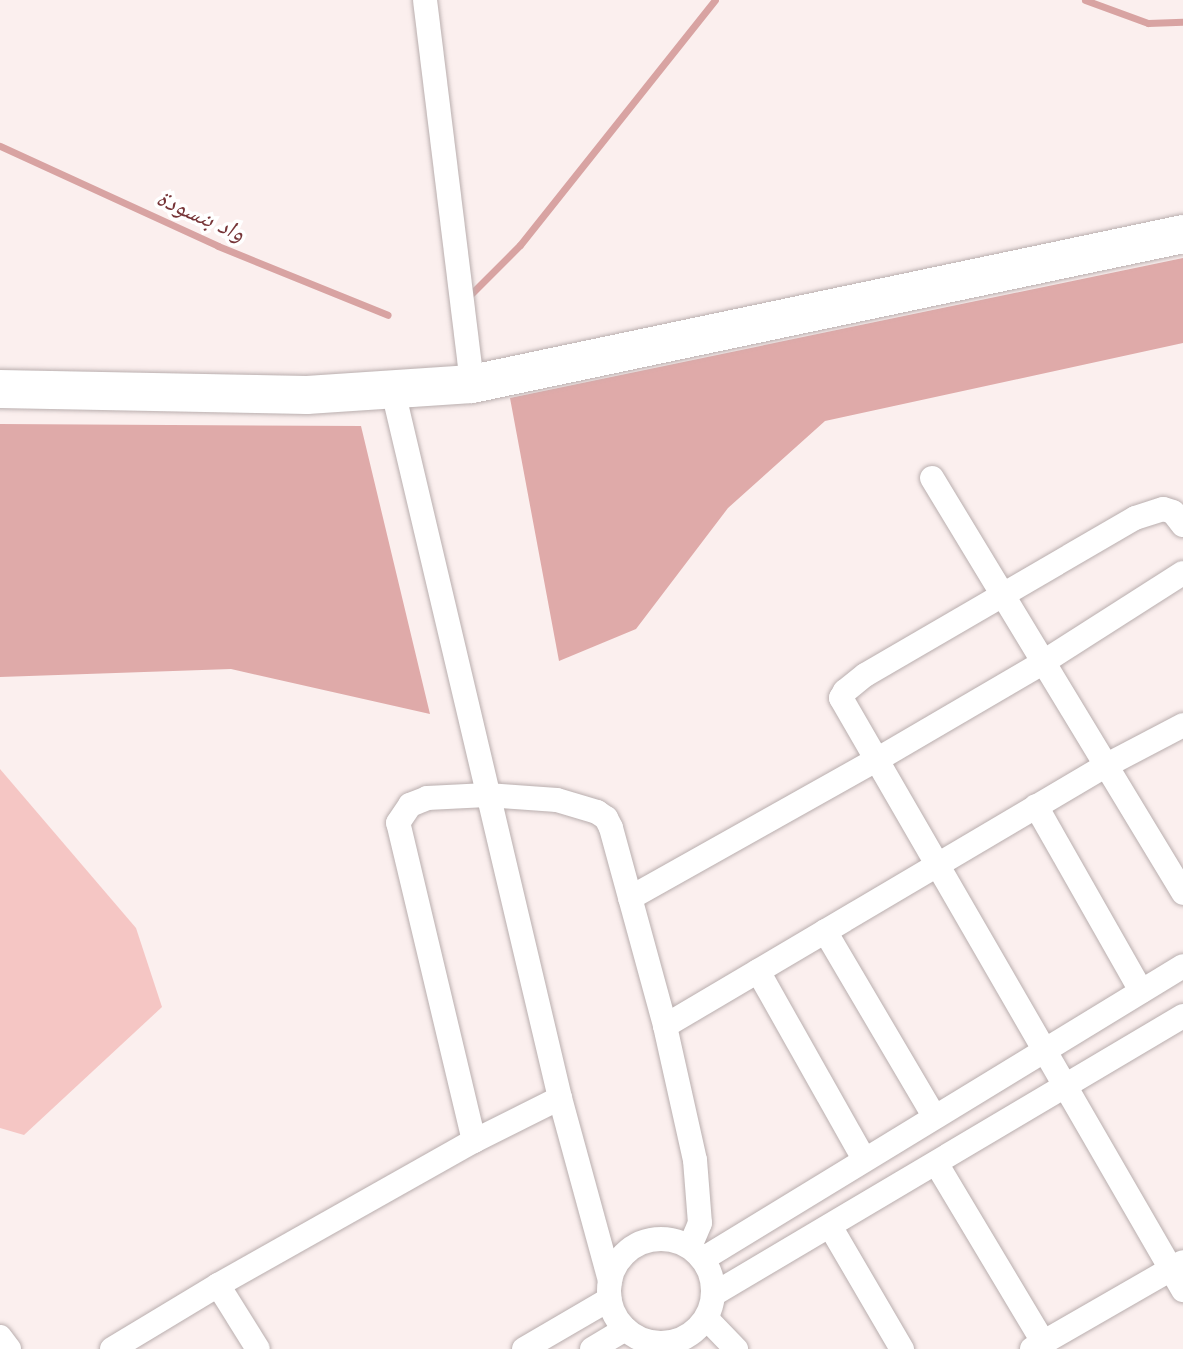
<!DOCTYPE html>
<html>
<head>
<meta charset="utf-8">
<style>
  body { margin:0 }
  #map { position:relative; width:1183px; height:1349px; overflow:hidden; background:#fbefee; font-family:"PT Sans","Noto Naskh Arabic",sans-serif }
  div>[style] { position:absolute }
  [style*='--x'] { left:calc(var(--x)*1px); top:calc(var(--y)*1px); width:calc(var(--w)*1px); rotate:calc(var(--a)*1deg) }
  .green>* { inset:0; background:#f5c6c4 }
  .forest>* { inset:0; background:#dfaaa9 }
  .stream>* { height:7px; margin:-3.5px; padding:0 3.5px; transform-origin:3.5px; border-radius:3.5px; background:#d8a3a2 }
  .roads { filter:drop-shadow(0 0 2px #b9aeae) drop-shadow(0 0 2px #b9aeae) }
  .street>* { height:24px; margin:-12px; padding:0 12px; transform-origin:12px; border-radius:12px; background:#fff }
  .street>.ring { margin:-12px; padding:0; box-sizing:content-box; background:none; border:24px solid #fff; border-radius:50% }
  .primary>* { height:38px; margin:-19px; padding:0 19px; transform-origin:19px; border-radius:19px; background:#fff }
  span { translate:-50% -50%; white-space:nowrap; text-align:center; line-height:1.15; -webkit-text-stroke:7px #fff; paint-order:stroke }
  .water-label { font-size:24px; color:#763437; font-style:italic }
</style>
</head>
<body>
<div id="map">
  <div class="green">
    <i style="clip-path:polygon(0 769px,136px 928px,162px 1007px,24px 1135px,0 1128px)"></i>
  </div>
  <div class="forest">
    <i style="clip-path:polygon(1183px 258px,1183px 343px,825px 421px,728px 508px,636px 629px,559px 661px,510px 398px)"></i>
    <i style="clip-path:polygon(0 424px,361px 426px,430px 714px,231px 669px,0 677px)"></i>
  </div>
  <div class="stream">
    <i style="--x:1085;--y:0;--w:67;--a:20.1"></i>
    <i style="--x:1148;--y:23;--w:35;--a:-2"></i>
    <i style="--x:0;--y:146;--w:240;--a:24.6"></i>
    <i style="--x:218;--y:246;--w:183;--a:22.1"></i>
    <i style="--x:469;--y:296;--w:72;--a:-45"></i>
    <i style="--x:520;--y:245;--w:313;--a:-51.5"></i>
  </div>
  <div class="roads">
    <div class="street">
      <i style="--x:425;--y:0;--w:387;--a:83"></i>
      <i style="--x:393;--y:391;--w:726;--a:76.71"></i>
      <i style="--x:560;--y:1098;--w:190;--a:74.7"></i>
      <i style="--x:932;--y:478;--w:485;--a:58.8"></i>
      <i style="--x:1183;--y:525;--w:16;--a:-128"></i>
      <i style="--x:1173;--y:512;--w:10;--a:-163"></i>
      <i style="--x:1163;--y:509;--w:29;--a:162"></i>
      <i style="--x:1135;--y:518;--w:312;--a:149.8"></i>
      <i style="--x:865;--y:675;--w:26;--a:141"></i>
      <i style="--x:845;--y:691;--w:8;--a:120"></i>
      <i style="--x:841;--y:698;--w:684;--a:59.98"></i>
      <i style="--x:1036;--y:806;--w:213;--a:60.4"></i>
      <i style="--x:630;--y:898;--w:284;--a:-29.3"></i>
      <i style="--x:878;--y:759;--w:190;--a:-30.3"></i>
      <i style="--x:1042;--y:663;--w:167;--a:-32.6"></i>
      <i style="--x:825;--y:931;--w:215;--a:59.5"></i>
      <i style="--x:758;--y:971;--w:216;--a:60.6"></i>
      <i style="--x:665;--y:1026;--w:511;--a:-30.58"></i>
      <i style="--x:1105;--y:766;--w:88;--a:-27.7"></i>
      <i style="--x:474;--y:1141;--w:327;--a:-103.4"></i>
      <i style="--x:398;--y:823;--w:22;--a:-56"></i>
      <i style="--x:410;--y:805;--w:18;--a:-22"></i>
      <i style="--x:427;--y:798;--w:60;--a:-2.9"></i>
      <i style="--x:487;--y:795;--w:70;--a:4.1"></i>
      <i style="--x:557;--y:800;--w:42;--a:16.7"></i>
      <i style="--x:597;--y:812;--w:11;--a:34"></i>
      <i style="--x:606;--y:818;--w:11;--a:63"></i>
      <i style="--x:611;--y:828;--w:205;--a:74.7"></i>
      <i style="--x:665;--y:1026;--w:137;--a:77.4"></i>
      <i style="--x:695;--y:1160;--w:63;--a:85.5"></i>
      <i style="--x:700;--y:1223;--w:26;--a:113"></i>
      <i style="--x:936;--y:1163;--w:209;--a:59.1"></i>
      <i style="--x:830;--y:1226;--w:143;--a:59.7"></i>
      <i class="ring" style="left:609px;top:1239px;width:80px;height:80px"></i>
      <i style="--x:703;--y:1259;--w:562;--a:-31.4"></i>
      <i style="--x:218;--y:1285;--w:75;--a:58"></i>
      <i style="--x:714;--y:1294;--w:545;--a:-30.66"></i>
      <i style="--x:707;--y:1319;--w:42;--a:46"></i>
      <i style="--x:0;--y:1337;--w:15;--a:53"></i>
      <i style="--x:112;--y:1349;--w:124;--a:-31.1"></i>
      <i style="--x:218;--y:1285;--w:294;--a:-29.4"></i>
      <i style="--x:474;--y:1141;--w:96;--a:-26.6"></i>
      <i style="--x:524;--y:1349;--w:99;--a:-30.2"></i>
      <i style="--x:592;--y:1349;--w:39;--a:-31"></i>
      <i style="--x:1032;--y:1349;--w:174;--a:-29.9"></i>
    </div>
    <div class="primary">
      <i style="--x:0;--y:389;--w:307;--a:1.1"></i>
      <i style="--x:307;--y:395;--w:165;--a:-3.8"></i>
      <i style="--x:472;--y:384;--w:727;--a:-11.91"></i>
    </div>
  </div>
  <div class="water-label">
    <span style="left:201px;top:215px;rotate:24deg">واد بنسودة</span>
  </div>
</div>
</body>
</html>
